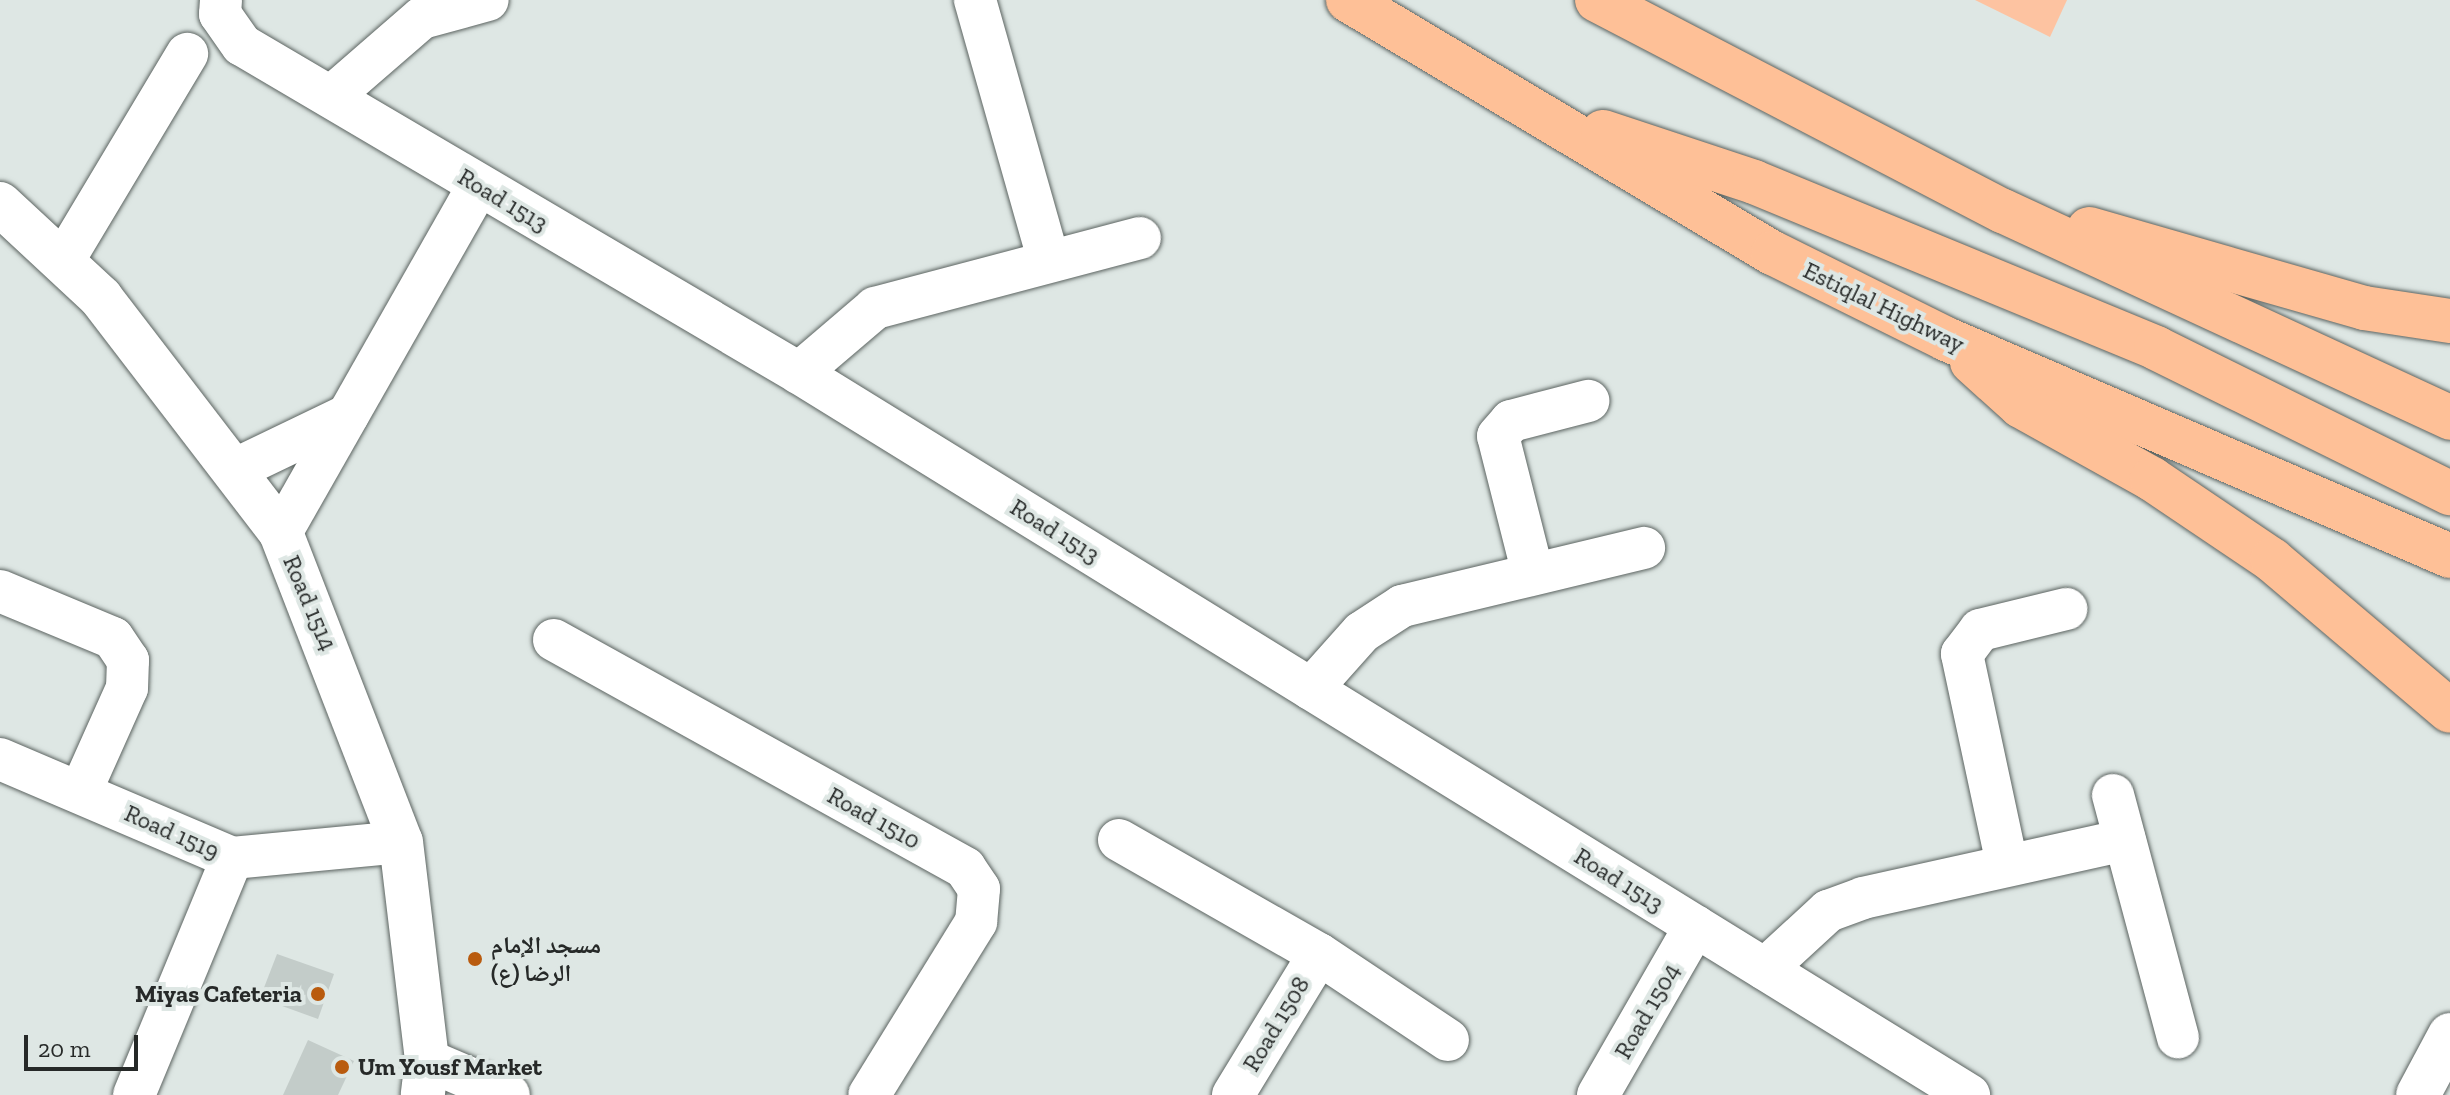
<!DOCTYPE html>
<html>
<head>
<meta charset="utf-8">
<style>
  body { margin:0 }
  #map { position:relative; width:2450px; height:1095px; overflow:hidden; background:#dee7e4; font-family:"Zilla Slab","Noto Naskh Arabic",serif }
  div>[style] { position:absolute }
  [style*='--x'] { left:calc(var(--x)*1px); top:calc(var(--y)*1px); width:calc(var(--w)*1px); rotate:calc(var(--a)*1deg) }
  .green>* { inset:0; background:#fdc3a1 }
  .building>* { inset:0; background:#c3ccc9 }
  .roads { filter:drop-shadow(0 0 2px #5c6461) drop-shadow(0 0 2px #5c6461) }
  .street>* { height:42px; margin:-21px; padding:0 21px; transform-origin:21px; border-radius:21px; background:#fff }
  .secondary>* { height:44px; margin:-22px; padding:0 22px; transform-origin:22px; border-radius:22px; background:#fff }
  .primary>* { height:44px; margin:-22px; padding:0 22px; transform-origin:22px; border-radius:22px; background:#fec097 }
  .dots>* { width:22px; height:22px; translate:-50% -50%; box-sizing:border-box; border:4px solid #dee7e4; border-radius:50% }
  span { translate:-50% -50%; white-space:nowrap; text-align:center; line-height:1.15; -webkit-text-stroke:8px #dee7e4; paint-order:stroke }
  .street-label { font-size:24px; color:#262928 }
  .poi-label { font-size:24px; color:#262928; font-weight:700 }
  .left { translate:0 -50%; text-align:left }
  .right { translate:-100% -50%; text-align:right }
  .scale { position:absolute; left:24px; top:1035px; width:114px; height:36px; box-sizing:border-box; border:4px solid #262928; border-top:0; padding-left:10px; font-size:24px; line-height:28px; white-space:nowrap; color:#262928; -webkit-text-stroke:6px #dee7e4; paint-order:stroke }
</style>
</head>
<body>
<div id="map">
  <div class="green">
    <i style="clip-path:polygon(1975px 0,2067px 0,2050px 37px)"></i>
  </div>
  <div class="building">
    <i style="clip-path:polygon(277px 954px,334px 974px,318px 1019px,260px 998px)"></i>
    <i style="clip-path:polygon(308px 1040px,354px 1061px,338px 1095px,283px 1095px)"></i>
  </div>
  <div class="roads">
    <div class="street">
      <i style="--x:221;--y:0;--w:14;--a:94"></i>
      <i style="--x:220;--y:14;--w:38;--a:55"></i>
      <i style="--x:242;--y:45;--w:646;--a:30.49"></i>
      <i style="--x:799;--y:373;--w:1375;--a:31.68"></i>
      <i style="--x:975;--y:0;--w:271;--a:74.2"></i>
      <i style="--x:333;--y:95;--w:118;--a:-40.9"></i>
      <i style="--x:422;--y:18;--w:68;--a:-15.3"></i>
      <i style="--x:65;--y:258;--w:238;--a:-59.1"></i>
      <i style="--x:799;--y:373;--w:100;--a:-40.5"></i>
      <i style="--x:875;--y:308;--w:274;--a:-14.8"></i>
      <i style="--x:236;--y:469;--w:124;--a:-25.7"></i>
      <i style="--x:281;--y:533;--w:399;--a:-60.4"></i>
      <i style="--x:1533;--y:574;--w:142;--a:-104.2"></i>
      <i style="--x:1498;--y:436;--w:20;--a:-49"></i>
      <i style="--x:1511;--y:421;--w:80;--a:-14.6"></i>
      <i style="--x:0;--y:591;--w:122;--a:22.6"></i>
      <i style="--x:113;--y:638;--w:27;--a:56"></i>
      <i style="--x:128;--y:660;--w:28;--a:92"></i>
      <i style="--x:127;--y:688;--w:113;--a:114.1"></i>
      <i style="--x:554;--y:640;--w:470;--a:29"></i>
      <i style="--x:965;--y:868;--w:25;--a:56"></i>
      <i style="--x:979;--y:889;--w:33;--a:95"></i>
      <i style="--x:976;--y:922;--w:203;--a:121.7"></i>
      <i style="--x:1311;--y:689;--w:76;--a:-48.2"></i>
      <i style="--x:1362;--y:632;--w:48;--a:-33"></i>
      <i style="--x:1402;--y:606;--w:249;--a:-13.5"></i>
      <i style="--x:0;--y:759;--w:252;--a:23.1"></i>
      <i style="--x:232;--y:858;--w:170;--a:-5.4"></i>
      <i style="--x:2113;--y:795;--w:251;--a:75"></i>
      <i style="--x:1119;--y:840;--w:230;--a:29.7"></i>
      <i style="--x:1319;--y:954;--w:155;--a:33.7"></i>
      <i style="--x:2007;--y:864;--w:215;--a:-102.1"></i>
      <i style="--x:1962;--y:654;--w:30;--a:-53"></i>
      <i style="--x:1980;--y:630;--w:89;--a:-13.7"></i>
      <i style="--x:1765;--y:969;--w:86;--a:-42.6"></i>
      <i style="--x:1828;--y:911;--w:37;--a:-20"></i>
      <i style="--x:1863;--y:898;--w:268;--a:-12.5"></i>
      <i style="--x:427;--y:1060;--w:89;--a:23.1"></i>
      <i style="--x:134;--y:1095;--w:256;--a:-67.5"></i>
      <i style="--x:1233;--y:1095;--w:165;--a:-58.6"></i>
      <i style="--x:1598;--y:1095;--w:195;--a:-60.1"></i>
    </div>
    <div class="secondary">
      <i style="--x:0;--y:204;--w:138;--a:42.9"></i>
      <i style="--x:101;--y:298;--w:296;--a:52.5"></i>
      <i style="--x:281;--y:533;--w:331;--a:68.8"></i>
      <i style="--x:401;--y:842;--w:220;--a:83.2"></i>
      <i style="--x:427;--y:1060;--w:35;--a:97"></i>
      <i style="--x:2418;--y:1095;--w:68;--a:-61.9"></i>
    </div>
    <div class="primary">
      <i style="--x:1348;--y:0;--w:495;--a:30.8"></i>
      <i style="--x:1773;--y:253;--w:193;--a:26.4"></i>
      <i style="--x:1946;--y:339;--w:549;--a:23.29"></i>
      <i style="--x:1597;--y:0;--w:458;--a:27.5"></i>
      <i style="--x:2003;--y:211;--w:493;--a:24.8"></i>
      <i style="--x:1603;--y:132;--w:159;--a:18.3"></i>
      <i style="--x:1754;--y:182;--w:435;--a:22.4"></i>
      <i style="--x:2156;--y:348;--w:328;--a:26.3"></i>
      <i style="--x:2089;--y:229;--w:286;--a:16"></i>
      <i style="--x:2364;--y:308;--w:87;--a:8.6"></i>
      <i style="--x:1972;--y:362;--w:66;--a:41.9"></i>
      <i style="--x:2021;--y:406;--w:150;--a:29.1"></i>
      <i style="--x:2152;--y:479;--w:145;--a:34"></i>
      <i style="--x:2272;--y:560;--w:233;--a:40.3"></i>
    </div>
  </div>
  <div class="dots">
    <i style="left:475px;top:959px;background:#b95b0e"></i>
    <i style="left:318px;top:994px;background:#b95b0e"></i>
    <i style="left:342px;top:1067px;background:#b95b0e"></i>
  </div>
  <div class="street-label">
    <span style="left:503px;top:200px;rotate:31deg">Road 1513</span>
    <span style="left:1884px;top:307px;rotate:26deg">Estiqlal Highway</span>
    <span style="left:1055px;top:531px;rotate:32deg">Road 1513</span>
    <span style="left:310px;top:603px;rotate:67deg">Road 1514</span>
    <span style="left:874px;top:818px;rotate:29deg">Road 1510</span>
    <span style="left:172px;top:832px;rotate:24deg">Road 1519</span>
    <span style="left:1619px;top:880px;rotate:32deg">Road 1513</span>
    <span style="left:1647px;top:1011px;rotate:-60deg">Road 1504</span>
    <span style="left:1276px;top:1024px;rotate:-59deg">Road 1508</span>
  </div>
  <div class="poi-label">
    <span class="left" style="left:491px;top:959px">مسجد الإمام<br>الرضا (ع)</span>
    <span class="right" style="left:302px;top:994px">Miyas Cafeteria</span>
    <span class="left" style="left:358px;top:1067px">Um Yousf Market</span>
  </div>
  <div class="scale">20 m</div>
</div>
</body>
</html>
